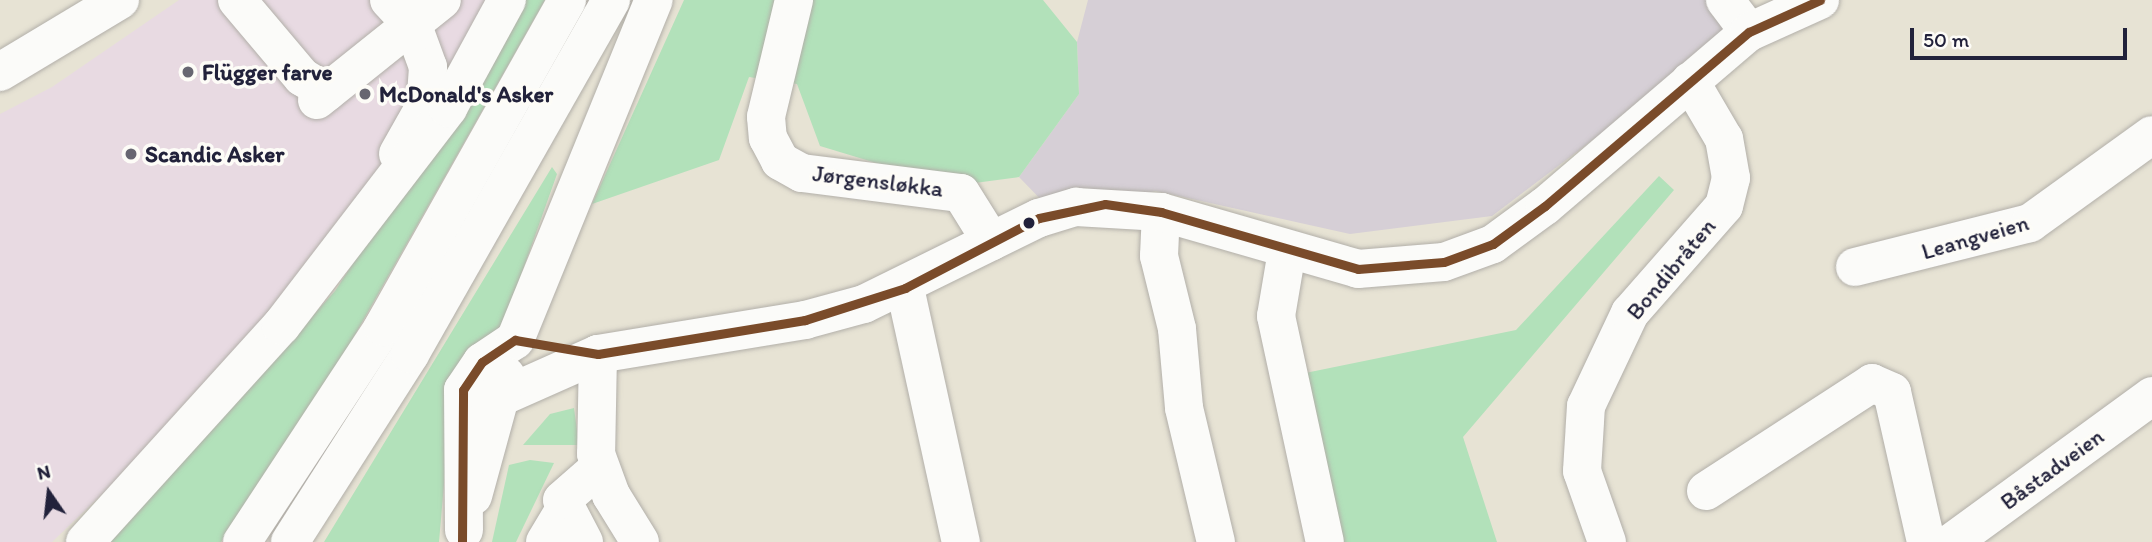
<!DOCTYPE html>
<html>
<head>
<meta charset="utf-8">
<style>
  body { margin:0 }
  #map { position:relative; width:2152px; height:542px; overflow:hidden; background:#e7e3d4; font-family:Itim,sans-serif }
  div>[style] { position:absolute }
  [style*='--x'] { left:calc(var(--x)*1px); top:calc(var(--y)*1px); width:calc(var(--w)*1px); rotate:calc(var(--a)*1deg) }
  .built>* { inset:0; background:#e8dae2 }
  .industrial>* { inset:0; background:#d6cfd6 }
  .green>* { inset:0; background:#b2e1ba }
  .roads { filter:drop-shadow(0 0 2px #b2afa9) drop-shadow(0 0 2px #b2afa9) }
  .minor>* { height:38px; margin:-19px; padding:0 19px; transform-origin:19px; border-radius:19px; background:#fbfbf9 }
  .highway>* { height:38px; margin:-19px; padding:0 19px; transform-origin:19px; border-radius:19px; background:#fbfbf9 }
  .bus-1>* { height:9px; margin:-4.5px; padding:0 4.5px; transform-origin:4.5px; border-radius:4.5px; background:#7a4b2a }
  .dots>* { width:19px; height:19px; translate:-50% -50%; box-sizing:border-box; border:4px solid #fdfcf7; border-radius:50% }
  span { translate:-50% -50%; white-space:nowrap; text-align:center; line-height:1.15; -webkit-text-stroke:7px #fdfcf7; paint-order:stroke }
  .poi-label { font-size:23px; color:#22223b; font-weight:700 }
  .left { translate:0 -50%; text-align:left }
  .street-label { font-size:23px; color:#22223b }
  .north { position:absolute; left:14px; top:458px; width:70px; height:70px; -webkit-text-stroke:5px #fdfcf7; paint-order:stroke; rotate:346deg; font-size:19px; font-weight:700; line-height:28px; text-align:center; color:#22223b }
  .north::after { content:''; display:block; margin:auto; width:24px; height:32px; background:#22223b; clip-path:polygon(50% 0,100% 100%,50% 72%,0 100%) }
  .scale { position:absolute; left:1910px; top:28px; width:217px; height:32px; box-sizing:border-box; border:4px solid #22223b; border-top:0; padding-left:9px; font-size:21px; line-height:24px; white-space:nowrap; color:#22223b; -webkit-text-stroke:5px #fdfcf7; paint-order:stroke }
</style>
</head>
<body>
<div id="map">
  <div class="built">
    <i style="clip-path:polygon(179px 0,493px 0,448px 85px,207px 394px,52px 542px,0 542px,0 114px,52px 87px)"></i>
  </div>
  <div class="industrial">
    <i style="clip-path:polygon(1088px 0,1729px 0,1749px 22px,1492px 216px,1350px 234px,1156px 191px,1052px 211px,1019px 177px,1079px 94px,1077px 42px)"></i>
  </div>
  <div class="green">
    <i style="clip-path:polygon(525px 0,545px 0,306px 421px,221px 542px,109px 542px,335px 291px)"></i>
    <i style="clip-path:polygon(684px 0,1043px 0,1077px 42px,1079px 94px,1019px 177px,952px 186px,820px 146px,797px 84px,749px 77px,719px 160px,592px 204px)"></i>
    <i style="clip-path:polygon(552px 167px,557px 174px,499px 337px,446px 461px,439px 542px,324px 542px)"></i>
    <i style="clip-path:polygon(1659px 176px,1674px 190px,1463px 437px,1497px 542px,1305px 542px,1317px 531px,1271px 380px,1516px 330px)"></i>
    <i style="clip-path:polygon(574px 408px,579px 445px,523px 445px,550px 414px)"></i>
    <i style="clip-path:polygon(530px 460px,554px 463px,516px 542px,492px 542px,509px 465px)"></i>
  </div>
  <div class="roads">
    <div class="minor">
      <i style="--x:237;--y:0;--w:101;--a:49.8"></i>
      <i style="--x:302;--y:77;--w:29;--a:31"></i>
      <i style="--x:389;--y:0;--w:35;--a:47"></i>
      <i style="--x:413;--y:26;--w:44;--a:69.9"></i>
      <i style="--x:428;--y:67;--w:39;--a:94"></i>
      <i style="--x:425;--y:106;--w:55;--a:119.4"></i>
      <i style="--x:794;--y:0;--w:120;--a:103.5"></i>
      <i style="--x:766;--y:117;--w:21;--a:85"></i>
      <i style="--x:768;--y:138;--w:26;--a:62"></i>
      <i style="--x:780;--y:161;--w:25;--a:29"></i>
      <i style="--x:802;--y:173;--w:160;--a:7.2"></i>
      <i style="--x:961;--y:193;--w:57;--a:58"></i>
      <i style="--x:1725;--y:0;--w:40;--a:53"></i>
      <i style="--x:0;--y:72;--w:140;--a:-31"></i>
      <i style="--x:317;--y:100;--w:160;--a:-38.7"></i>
      <i style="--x:1161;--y:212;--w:44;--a:92.6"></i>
      <i style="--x:1159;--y:256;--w:75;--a:76.1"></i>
      <i style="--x:1177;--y:329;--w:79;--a:84.9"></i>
      <i style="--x:1184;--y:408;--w:138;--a:76.6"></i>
      <i style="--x:1287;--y:251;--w:66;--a:99.6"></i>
      <i style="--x:1276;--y:316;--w:231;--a:77.8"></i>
      <i style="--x:1855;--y:267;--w:180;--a:-14.1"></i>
      <i style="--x:2030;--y:223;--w:150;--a:-35.8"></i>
      <i style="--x:905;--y:288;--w:260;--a:77.6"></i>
      <i style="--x:598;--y:354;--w:100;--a:91.1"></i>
      <i style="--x:596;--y:454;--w:44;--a:69.9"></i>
      <i style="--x:611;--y:495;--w:55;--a:58.3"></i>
      <i style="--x:499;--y:398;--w:108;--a:-24"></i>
      <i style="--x:598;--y:354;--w:210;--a:-9.3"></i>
      <i style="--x:805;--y:320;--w:61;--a:-15.2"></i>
      <i style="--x:864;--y:304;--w:195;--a:-26.2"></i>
      <i style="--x:1039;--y:218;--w:39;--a:-17"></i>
      <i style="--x:1076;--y:207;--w:85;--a:3.4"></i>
      <i style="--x:1161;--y:212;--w:205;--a:16.1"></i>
      <i style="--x:1358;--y:269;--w:86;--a:-4.7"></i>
      <i style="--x:1444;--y:262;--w:52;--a:-20.2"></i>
      <i style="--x:1493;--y:244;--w:64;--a:-36.2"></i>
      <i style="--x:1545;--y:206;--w:268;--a:-40.5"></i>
      <i style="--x:1749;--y:32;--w:78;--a:-24.3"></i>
      <i style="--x:1706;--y:491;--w:198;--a:-33"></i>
      <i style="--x:1872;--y:383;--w:22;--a:24"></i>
      <i style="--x:1892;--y:392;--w:154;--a:77.2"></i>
      <i style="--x:473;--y:496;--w:125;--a:-74.7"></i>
      <i style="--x:464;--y:530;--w:140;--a:-90.4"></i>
      <i style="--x:463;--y:390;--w:34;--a:-56"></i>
      <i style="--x:482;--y:362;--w:40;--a:-34"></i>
      <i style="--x:545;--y:542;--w:37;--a:-59"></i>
      <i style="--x:584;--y:542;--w:47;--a:-117.6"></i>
      <i style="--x:562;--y:500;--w:50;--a:-41"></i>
      <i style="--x:1607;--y:542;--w:75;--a:-109.4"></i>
      <i style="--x:1582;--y:471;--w:65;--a:-86.5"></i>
      <i style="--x:1586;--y:406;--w:103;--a:-64.7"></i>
      <i style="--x:1630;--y:313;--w:142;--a:-48.7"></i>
      <i style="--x:1724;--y:206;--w:29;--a:-76"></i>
      <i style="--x:1731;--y:178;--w:40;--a:-100"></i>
      <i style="--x:1724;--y:139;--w:67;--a:-120.4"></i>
      <i style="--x:1952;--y:542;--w:248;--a:-36.1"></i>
    </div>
    <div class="highway">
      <i style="--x:515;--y:340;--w:367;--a:-67.8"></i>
      <i style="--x:85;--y:542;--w:292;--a:-47.8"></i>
      <i style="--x:281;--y:326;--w:275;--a:-52.5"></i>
      <i style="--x:448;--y:108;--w:123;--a:-61.4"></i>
      <i style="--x:242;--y:542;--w:257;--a:-56.7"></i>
      <i style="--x:383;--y:327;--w:375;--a:-60.6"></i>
      <i style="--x:290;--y:542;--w:223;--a:-57.4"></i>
      <i style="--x:410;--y:354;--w:407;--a:-60.4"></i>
    </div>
  </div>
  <div class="bus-1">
    <i style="--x:462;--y:542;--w:152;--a:-89.6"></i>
    <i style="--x:463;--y:390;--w:34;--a:-56"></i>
    <i style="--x:482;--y:362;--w:40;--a:-34"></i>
    <i style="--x:515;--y:340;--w:84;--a:9.6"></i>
    <i style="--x:598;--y:354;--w:210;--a:-9.3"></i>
    <i style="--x:805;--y:320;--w:105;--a:-17.7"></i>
    <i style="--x:905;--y:288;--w:151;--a:-27.6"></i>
    <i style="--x:1039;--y:218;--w:67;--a:-12"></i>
    <i style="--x:1105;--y:204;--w:57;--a:8.1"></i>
    <i style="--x:1161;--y:212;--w:205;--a:16.1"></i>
    <i style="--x:1358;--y:269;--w:86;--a:-4.7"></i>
    <i style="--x:1444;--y:262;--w:52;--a:-20.2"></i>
    <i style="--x:1493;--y:244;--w:64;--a:-36.2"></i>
    <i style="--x:1545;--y:206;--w:268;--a:-40.5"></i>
    <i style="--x:1749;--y:32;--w:78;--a:-24.3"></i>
  </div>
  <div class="dots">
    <i style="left:188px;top:72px;background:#676671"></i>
    <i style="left:365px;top:94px;background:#676671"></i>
    <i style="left:131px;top:154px;background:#676671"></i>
    <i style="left:1029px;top:223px;background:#22223b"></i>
  </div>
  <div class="poi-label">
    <span class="left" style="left:202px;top:72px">Flügger farve</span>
    <span class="left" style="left:379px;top:94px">McDonald's Asker</span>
    <span class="left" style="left:145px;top:154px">Scandic Asker</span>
  </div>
  <div class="street-label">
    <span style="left:878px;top:181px;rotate:7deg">Jørgensløkka</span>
    <span style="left:1975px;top:237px;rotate:-16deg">Leangveien</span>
    <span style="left:1671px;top:269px;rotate:-50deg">Bondibråten</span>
    <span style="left:2052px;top:469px;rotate:-36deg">Båstadveien</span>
  </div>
  <div class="north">N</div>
  <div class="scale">50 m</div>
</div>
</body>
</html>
